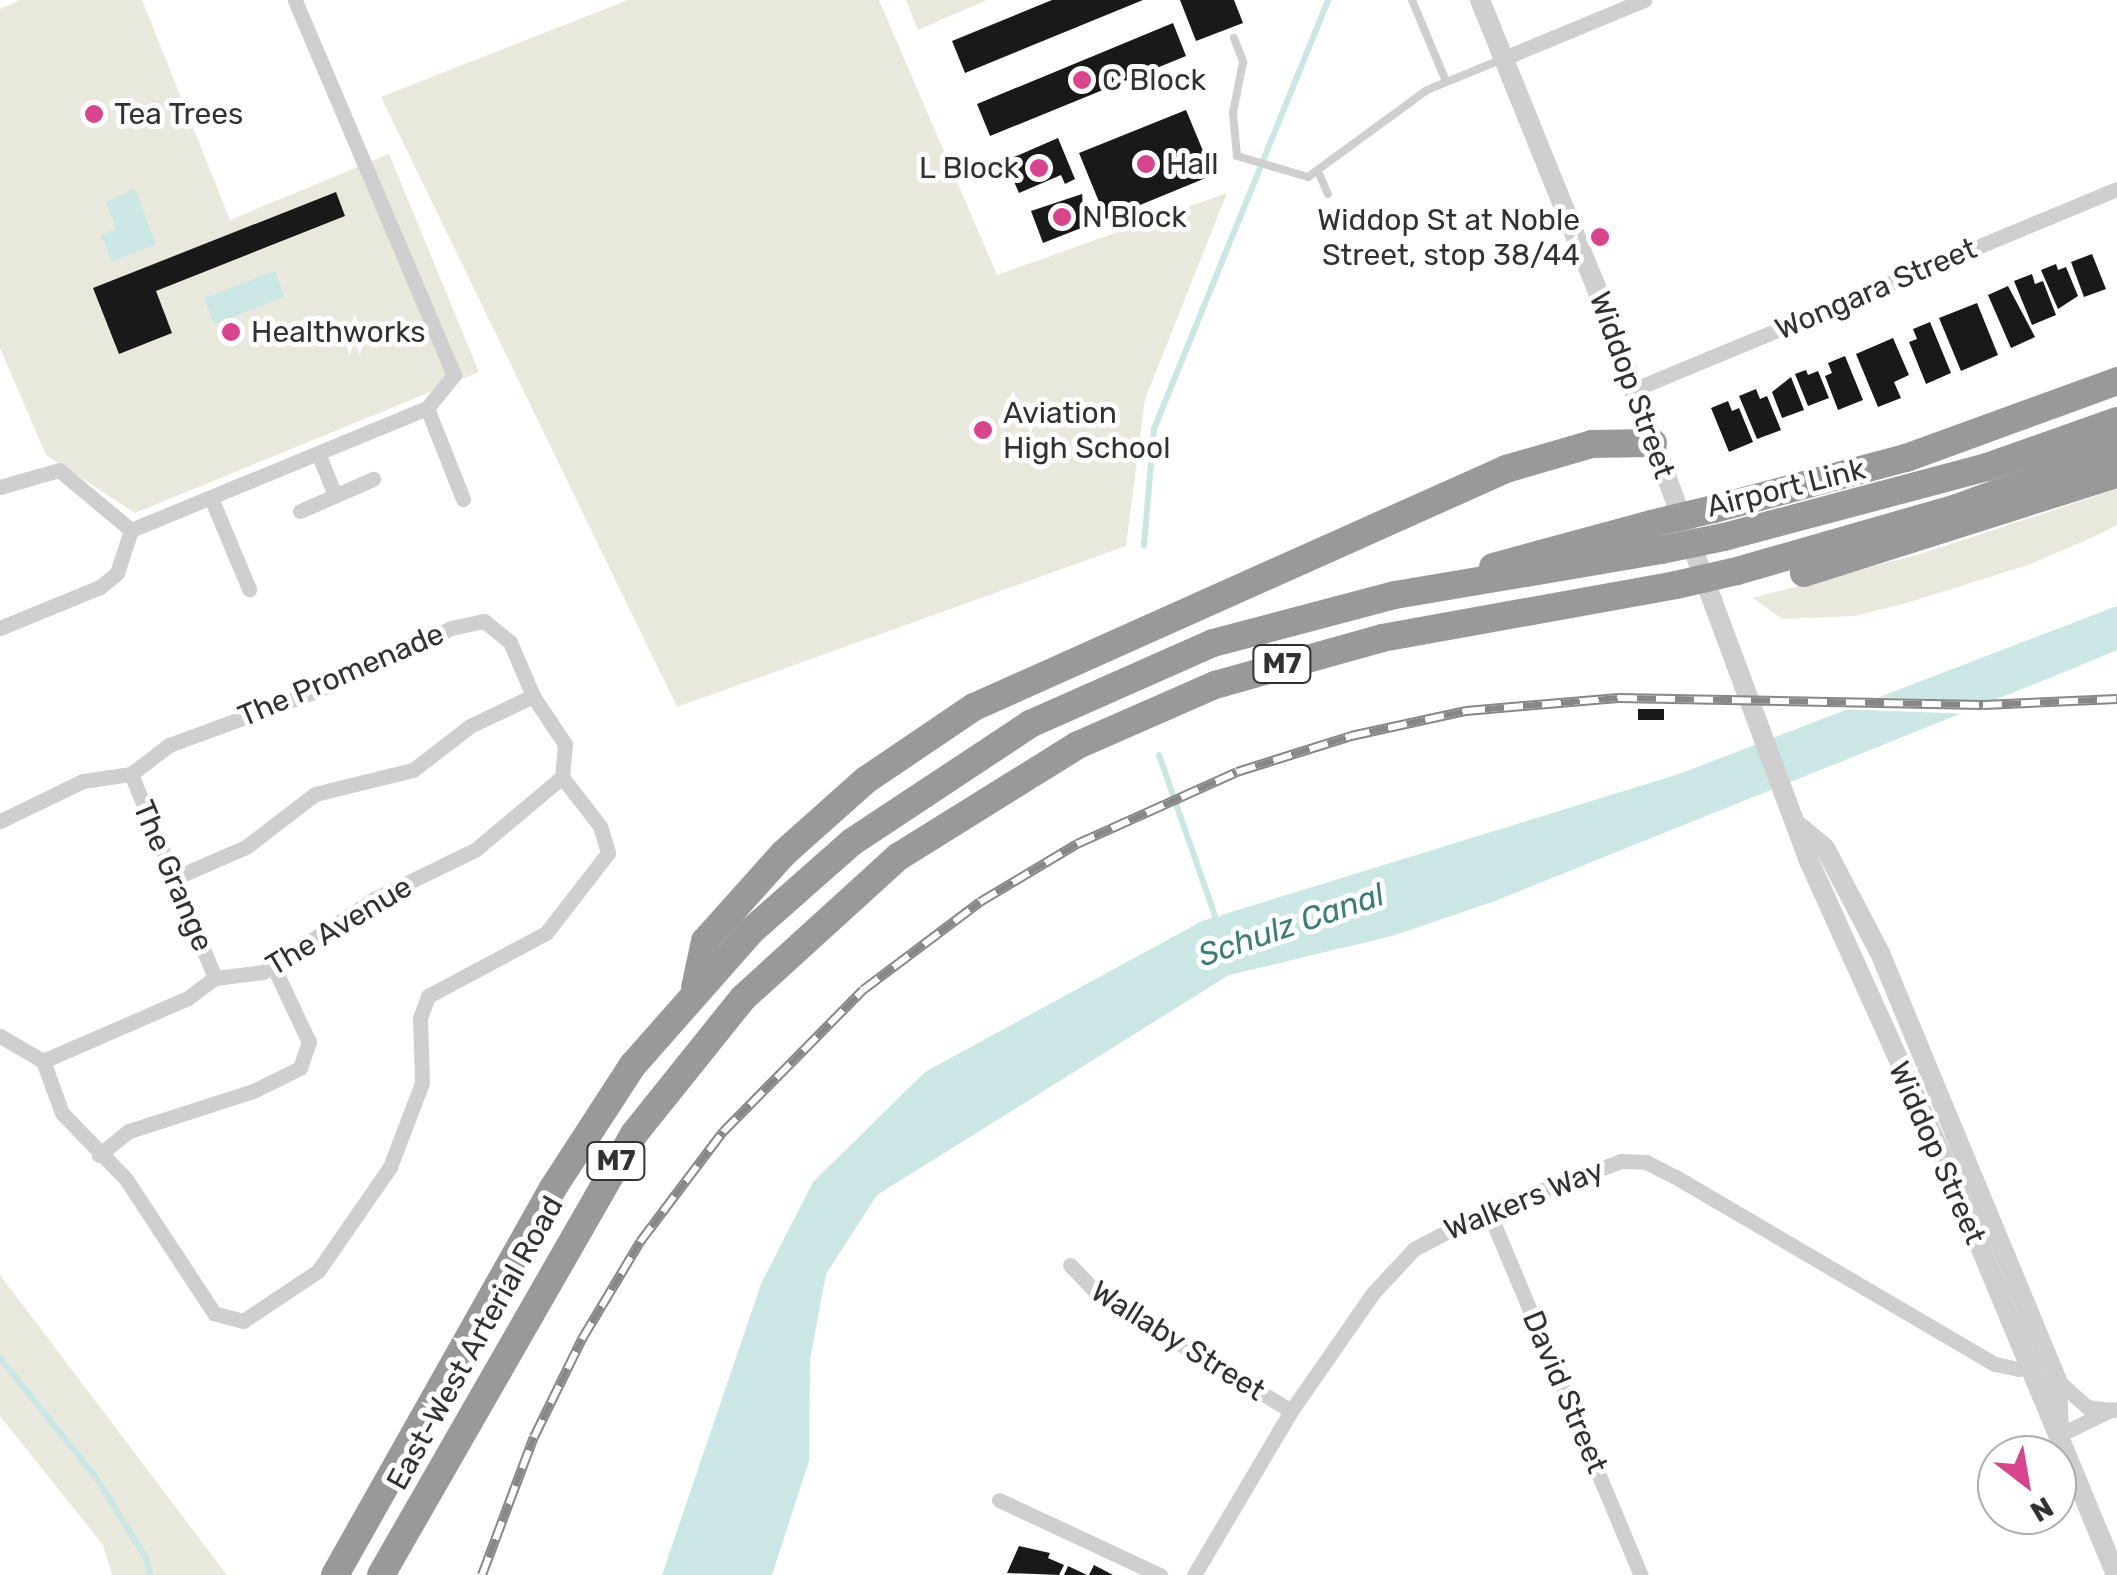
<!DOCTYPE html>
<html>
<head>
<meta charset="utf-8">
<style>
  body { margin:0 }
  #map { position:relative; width:2117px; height:1575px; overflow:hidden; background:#fff; font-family:Rubik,sans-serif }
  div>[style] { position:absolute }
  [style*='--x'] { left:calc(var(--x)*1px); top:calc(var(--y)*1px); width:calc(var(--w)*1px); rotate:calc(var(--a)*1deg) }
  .green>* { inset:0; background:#e8e8dc }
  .water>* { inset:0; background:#cae7e6 }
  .pier>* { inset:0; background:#fff }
  .stream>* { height:6px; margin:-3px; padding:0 3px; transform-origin:3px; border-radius:3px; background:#cae7e6 }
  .building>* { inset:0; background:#191919 }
  .service>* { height:8px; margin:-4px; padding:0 4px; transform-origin:4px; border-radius:4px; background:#cfcfcf }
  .minor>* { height:15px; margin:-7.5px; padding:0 7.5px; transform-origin:7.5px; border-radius:7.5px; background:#cfcfcf }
  .tertiary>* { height:20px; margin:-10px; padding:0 10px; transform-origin:10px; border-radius:10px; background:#cfcfcf }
  .motorway>* { height:28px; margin:-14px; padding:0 14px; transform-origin:14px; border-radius:14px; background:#999 }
  .rail>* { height:10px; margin-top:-5px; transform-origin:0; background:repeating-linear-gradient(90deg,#fff 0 19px,#878787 0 38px); box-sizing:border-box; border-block:2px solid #878787 }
  .motorway-bridge>* { height:28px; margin:-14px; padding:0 14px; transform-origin:14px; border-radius:14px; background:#999 }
  .dots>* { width:28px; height:28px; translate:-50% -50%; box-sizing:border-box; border:5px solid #fff; border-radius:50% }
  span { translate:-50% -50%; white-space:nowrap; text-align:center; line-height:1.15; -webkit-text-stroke:10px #fff; paint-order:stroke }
  .shield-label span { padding:2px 8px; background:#fff; border:2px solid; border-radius:8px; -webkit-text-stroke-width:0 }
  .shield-label { font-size:28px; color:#323232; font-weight:700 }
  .poi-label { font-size:30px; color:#323232 }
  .left { translate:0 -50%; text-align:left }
  .right { translate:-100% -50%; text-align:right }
  .street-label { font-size:30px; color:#323232 }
  .water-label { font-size:32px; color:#3d7c7a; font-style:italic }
  .north { position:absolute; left:1977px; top:1435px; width:100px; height:100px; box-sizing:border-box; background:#fff; border:2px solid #adadad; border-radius:50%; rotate:149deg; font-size:28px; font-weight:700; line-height:40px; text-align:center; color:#323232 }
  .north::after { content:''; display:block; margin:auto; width:35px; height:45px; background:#d8458d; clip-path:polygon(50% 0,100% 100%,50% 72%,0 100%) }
</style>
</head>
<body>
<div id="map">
  <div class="green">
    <i style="clip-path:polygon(20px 0,142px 0,230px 220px,389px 154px,479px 372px,135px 513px,46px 455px,0 348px,0 9px)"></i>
    <i style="clip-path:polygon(628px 0,879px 0,997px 275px,1227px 193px,1145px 399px,1126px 546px,677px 707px,381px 97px)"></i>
    <i style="clip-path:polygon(906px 0,987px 0,918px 30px)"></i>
    <i style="clip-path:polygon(2117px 489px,2117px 525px,2102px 533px,2031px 564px,1910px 602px,1855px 616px,1782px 619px,1753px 598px,1927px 552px)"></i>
    <i style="clip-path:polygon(0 1275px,227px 1575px,112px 1575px,103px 1545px,0 1416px)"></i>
  </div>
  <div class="water">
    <i style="clip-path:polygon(135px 189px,156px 244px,112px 262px,101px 235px,116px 229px,106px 202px)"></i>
    <i style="clip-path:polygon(275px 271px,285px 297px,214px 324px,204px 298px)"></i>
    <i style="clip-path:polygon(2117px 606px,2117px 650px,2069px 670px,1495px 901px,1392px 936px,1229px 975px,877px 1195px,826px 1274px,810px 1360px,809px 1461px,772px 1575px,662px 1575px,761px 1284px,813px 1182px,925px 1072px,1202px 921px,1679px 774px)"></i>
  </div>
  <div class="pier">
    <i style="clip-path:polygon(1868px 697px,2001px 701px,2007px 701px,1976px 714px,1836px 709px)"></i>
  </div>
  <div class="stream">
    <i style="--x:1144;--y:545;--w:116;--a:-85.1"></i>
    <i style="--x:1154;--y:429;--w:463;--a:-67.9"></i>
    <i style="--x:1159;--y:755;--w:179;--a:70.8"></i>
    <i style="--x:0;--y:1358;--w:151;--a:51.2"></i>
    <i style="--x:95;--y:1476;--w:97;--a:58.1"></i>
    <i style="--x:146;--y:1558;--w:17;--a:77"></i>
  </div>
  <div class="building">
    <i style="clip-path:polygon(1052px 0,1143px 0,965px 73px,952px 41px)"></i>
    <i style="clip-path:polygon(1180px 0,1234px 0,1243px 23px,1196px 41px)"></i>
    <i style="clip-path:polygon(1173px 23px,1186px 56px,990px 136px,977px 104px)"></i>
    <i style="clip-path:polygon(1186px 110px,1213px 175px,1106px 219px,1079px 153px)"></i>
    <i style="clip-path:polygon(1058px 138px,1075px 179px,1065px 184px,1061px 175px,1019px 193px,1005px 161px)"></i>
    <i style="clip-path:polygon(336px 192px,345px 216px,156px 291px,172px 333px,119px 354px,93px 288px)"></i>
    <i style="clip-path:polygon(1082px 194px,1094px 223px,1043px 243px,1031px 211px)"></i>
    <i style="clip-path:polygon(2092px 254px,2106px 289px,2084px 297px,2071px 262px)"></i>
    <i style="clip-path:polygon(2056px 264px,2058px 270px,2066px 267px,2078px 296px,2058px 309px,2041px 270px)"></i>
    <i style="clip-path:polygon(2032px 274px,2035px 284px,2043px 281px,2056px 315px,2032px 325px,2014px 281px)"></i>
    <i style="clip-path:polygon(2008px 286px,2035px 337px,2011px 348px,1988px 295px)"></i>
    <i style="clip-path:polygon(1977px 303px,1998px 355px,1961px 371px,1939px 318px)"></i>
    <i style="clip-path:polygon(1930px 322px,1951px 373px,1926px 384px,1909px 342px,1917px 339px,1913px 329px)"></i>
    <i style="clip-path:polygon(1893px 338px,1909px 375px,1894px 382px,1901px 398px,1878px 407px,1856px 354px)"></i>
    <i style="clip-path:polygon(1845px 356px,1863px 400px,1838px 410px,1825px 376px,1832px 373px,1828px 363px)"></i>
    <i style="clip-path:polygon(1806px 370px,1808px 375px,1818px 371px,1829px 398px,1808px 406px,1795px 374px)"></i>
    <i style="clip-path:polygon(1791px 377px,1804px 410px,1782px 418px,1772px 392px)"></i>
    <i style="clip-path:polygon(1756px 389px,1760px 399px,1767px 396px,1781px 430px,1757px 439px,1739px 396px)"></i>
    <i style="clip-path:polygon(1728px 401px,1732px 411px,1739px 408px,1753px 442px,1729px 452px,1711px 408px)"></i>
    <i style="clip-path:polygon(1638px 709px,1664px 709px,1664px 720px,1638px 720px)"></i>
    <i style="clip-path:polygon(1019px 1546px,1050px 1553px,1048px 1558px,1064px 1565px,1059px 1575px,1007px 1573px)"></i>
    <i style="clip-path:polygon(1094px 1565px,1113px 1575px,1089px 1575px)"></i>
    <i style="clip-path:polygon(1068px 1566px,1087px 1575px,1064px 1575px)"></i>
  </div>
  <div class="service">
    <i style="--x:1412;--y:0;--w:86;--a:67.3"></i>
    <i style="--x:1234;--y:38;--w:26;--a:69"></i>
    <i style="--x:1243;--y:62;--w:52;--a:101.1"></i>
    <i style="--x:1233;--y:113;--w:43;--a:84.7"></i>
    <i style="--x:1237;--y:156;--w:74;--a:16.5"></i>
    <i style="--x:1308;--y:177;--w:147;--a:-36.2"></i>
    <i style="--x:1427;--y:90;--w:79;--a:-22.3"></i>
    <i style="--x:1318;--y:171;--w:25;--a:67"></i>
  </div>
  <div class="minor">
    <i style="--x:1504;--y:58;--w:152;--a:-22.5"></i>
    <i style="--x:1635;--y:389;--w:522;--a:-22.54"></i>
    <i style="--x:427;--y:408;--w:98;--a:68.4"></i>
    <i style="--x:318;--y:453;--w:45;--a:68"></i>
    <i style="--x:0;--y:487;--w:61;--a:-16.1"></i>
    <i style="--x:59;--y:470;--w:94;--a:39.8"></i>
    <i style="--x:211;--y:498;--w:99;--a:67.3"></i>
    <i style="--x:300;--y:511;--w:80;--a:-23.7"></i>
    <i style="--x:0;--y:628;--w:108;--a:-22.3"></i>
    <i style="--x:100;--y:587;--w:22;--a:-39"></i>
    <i style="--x:117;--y:573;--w:45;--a:-72"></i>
    <i style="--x:131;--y:530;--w:320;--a:-22.4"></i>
    <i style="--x:427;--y:408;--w:43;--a:-50.7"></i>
    <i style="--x:454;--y:375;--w:407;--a:-113"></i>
    <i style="--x:131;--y:774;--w:221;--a:67.6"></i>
    <i style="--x:0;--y:821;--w:92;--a:-25.7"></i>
    <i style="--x:83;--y:781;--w:49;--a:-8.3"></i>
    <i style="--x:131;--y:774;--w:48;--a:-37.3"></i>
    <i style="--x:169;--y:745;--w:154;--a:-20.1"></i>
    <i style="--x:314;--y:692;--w:151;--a:-25"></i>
    <i style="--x:451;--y:628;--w:34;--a:-12"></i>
    <i style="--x:484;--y:621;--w:33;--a:39"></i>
    <i style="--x:510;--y:642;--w:59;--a:66.9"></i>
    <i style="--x:533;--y:696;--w:58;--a:56.3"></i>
    <i style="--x:565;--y:744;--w:33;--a:95"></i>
    <i style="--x:562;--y:777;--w:62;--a:52.2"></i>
    <i style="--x:600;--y:826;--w:28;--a:73"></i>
    <i style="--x:608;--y:853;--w:101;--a:127.8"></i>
    <i style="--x:546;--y:933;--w:134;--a:151.9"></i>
    <i style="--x:428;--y:996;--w:23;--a:110"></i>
    <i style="--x:420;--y:1018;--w:65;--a:88.2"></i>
    <i style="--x:422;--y:1083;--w:90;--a:110.9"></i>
    <i style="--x:390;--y:1167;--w:126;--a:124.7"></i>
    <i style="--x:318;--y:1271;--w:90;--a:146.3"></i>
    <i style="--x:243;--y:1321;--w:30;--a:-165"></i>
    <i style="--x:214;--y:1313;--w:160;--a:-123.3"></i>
    <i style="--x:126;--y:1179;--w:92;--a:-134.1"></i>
    <i style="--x:62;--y:1113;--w:55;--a:-110.1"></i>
    <i style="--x:43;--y:1061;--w:50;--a:-149.8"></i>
    <i style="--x:170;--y:880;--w:83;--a:-23.5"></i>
    <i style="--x:246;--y:847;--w:87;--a:-37.5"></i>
    <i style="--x:315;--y:794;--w:101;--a:-13.8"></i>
    <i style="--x:413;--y:770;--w:72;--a:-37.7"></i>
    <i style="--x:470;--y:726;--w:70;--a:-25.5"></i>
    <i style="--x:43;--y:1061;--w:158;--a:-23.5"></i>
    <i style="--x:188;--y:998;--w:34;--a:-37"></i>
    <i style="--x:215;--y:978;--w:48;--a:-7.1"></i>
    <i style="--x:263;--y:972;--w:133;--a:-33.3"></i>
    <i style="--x:374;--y:899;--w:112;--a:-25.9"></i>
    <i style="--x:475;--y:850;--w:114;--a:-40"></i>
    <i style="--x:99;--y:1155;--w:38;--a:-39"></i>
    <i style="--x:129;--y:1131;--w:130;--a:-17.9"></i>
    <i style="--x:253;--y:1091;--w:52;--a:-26.1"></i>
    <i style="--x:300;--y:1068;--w:28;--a:-71"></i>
    <i style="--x:309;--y:1042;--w:84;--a:-115.3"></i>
    <i style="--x:1488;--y:1210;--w:396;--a:67.3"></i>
    <i style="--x:1070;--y:1265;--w:42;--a:46"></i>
    <i style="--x:1099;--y:1295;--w:224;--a:31.1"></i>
    <i style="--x:2057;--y:1380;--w:40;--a:42"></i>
    <i style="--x:2087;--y:1407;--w:26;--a:7"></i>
    <i style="--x:2059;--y:1435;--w:60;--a:-25.7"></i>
    <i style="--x:999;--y:1500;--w:178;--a:25"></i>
    <i style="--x:1194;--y:1575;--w:191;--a:-59.4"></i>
    <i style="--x:1291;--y:1411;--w:144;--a:-55.2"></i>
    <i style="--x:1373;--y:1293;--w:60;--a:-47"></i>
    <i style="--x:1414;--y:1249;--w:84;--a:-27.8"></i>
    <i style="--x:1488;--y:1210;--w:142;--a:-20.2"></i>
    <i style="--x:1621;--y:1161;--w:25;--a:2"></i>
    <i style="--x:1646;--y:1162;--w:31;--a:27"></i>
    <i style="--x:1674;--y:1176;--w:372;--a:30.4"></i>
    <i style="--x:1995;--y:1364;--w:24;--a:12"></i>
    <i style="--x:2018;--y:1369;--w:19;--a:-21"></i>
  </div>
  <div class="tertiary">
    <i style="--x:1480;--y:0;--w:301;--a:68"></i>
    <i style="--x:1593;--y:279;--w:621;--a:69.64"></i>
    <i style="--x:1809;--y:861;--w:343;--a:65.7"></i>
    <i style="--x:1950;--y:1174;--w:434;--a:67.5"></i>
    <i style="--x:1801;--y:828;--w:31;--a:40"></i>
    <i style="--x:1825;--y:848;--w:119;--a:62.4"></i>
    <i style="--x:1880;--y:953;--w:462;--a:67.5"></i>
    <i style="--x:2057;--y:1380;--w:51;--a:87.8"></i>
  </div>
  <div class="motorway">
    <i style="--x:1714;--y:509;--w:199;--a:-14.9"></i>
    <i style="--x:1906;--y:458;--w:225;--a:-20"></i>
    <i style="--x:1724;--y:537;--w:272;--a:-14.9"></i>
    <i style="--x:1987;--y:467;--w:138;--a:-19.5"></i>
    <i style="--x:1493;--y:567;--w:164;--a:-15.2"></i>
    <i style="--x:1737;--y:571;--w:229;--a:-16"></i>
    <i style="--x:1957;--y:508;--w:171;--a:-20.2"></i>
    <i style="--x:1804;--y:573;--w:328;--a:-17.6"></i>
    <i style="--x:695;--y:988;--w:48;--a:-78"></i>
    <i style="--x:705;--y:941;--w:118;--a:-48.1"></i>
    <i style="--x:784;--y:853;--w:110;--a:-41.7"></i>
    <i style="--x:866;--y:780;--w:130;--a:-34.1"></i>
    <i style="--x:974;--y:707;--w:583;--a:-24.1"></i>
    <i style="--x:1506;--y:469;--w:90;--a:-16.2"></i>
    <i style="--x:1592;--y:444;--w:61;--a:-0.9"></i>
    <i style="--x:335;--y:1575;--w:444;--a:-60.6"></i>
    <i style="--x:553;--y:1188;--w:147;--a:-57"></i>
    <i style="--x:633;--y:1065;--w:179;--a:-48.6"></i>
    <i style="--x:751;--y:931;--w:135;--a:-41.4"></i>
    <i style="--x:852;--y:842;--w:214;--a:-33.5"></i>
    <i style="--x:1030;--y:724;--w:200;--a:-23.9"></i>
    <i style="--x:1213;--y:643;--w:188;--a:-14.8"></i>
    <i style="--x:1395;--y:595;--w:270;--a:-9.6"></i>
    <i style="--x:381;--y:1575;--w:508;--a:-60.16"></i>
    <i style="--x:634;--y:1134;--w:174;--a:-51.3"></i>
    <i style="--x:743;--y:998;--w:210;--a:-42.3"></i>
    <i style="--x:898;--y:857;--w:212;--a:-31.9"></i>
    <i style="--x:1078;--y:745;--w:150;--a:-23.7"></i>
    <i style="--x:1215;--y:685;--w:173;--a:-15.7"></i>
    <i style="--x:1382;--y:638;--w:299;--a:-10.2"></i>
  </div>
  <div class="rail">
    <i style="--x:482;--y:1575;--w:147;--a:-69.4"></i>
    <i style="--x:534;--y:1437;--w:109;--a:-63.9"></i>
    <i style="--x:582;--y:1339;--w:113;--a:-59.1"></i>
    <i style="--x:640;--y:1242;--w:138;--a:-53"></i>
    <i style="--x:723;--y:1132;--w:199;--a:-45.4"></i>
    <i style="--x:863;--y:990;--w:146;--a:-36.9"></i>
    <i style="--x:980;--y:902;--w:113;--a:-30.9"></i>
    <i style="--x:1077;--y:844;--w:175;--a:-24.2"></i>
    <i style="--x:1237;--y:772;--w:120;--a:-17.5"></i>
    <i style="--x:1351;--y:736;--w:118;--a:-12.3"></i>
    <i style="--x:1466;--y:711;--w:153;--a:-4.9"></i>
    <i style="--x:1618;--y:698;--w:365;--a:1.1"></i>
    <i style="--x:1983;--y:705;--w:134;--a:-2.6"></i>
  </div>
  <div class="motorway-bridge">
    <i style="--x:1651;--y:524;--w:65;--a:-13.4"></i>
    <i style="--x:1661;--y:550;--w:64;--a:-11.7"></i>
    <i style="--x:1676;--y:585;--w:63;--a:-12.9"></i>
  </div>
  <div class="dots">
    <i style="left:1082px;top:80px;background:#d8458d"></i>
    <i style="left:94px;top:114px;background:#d8458d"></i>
    <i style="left:1146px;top:164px;background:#d8458d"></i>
    <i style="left:1039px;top:168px;background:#d8458d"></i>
    <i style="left:1062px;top:217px;background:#d8458d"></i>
    <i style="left:1600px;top:237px;background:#d8458d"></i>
    <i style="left:231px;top:332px;background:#d8458d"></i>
    <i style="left:983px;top:430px;background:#d8458d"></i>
  </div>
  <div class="shield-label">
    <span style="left:1282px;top:664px">M7</span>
    <span style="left:616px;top:1161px">M7</span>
  </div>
  <div class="poi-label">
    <span class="left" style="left:1102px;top:80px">C Block</span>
    <span class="left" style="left:114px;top:114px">Tea Trees</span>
    <span class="left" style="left:1166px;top:164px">Hall</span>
    <span class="right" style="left:1019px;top:168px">L Block</span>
    <span class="left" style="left:1082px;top:217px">N Block</span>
    <span class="right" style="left:1580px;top:237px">Widdop St at Noble<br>Street, stop 38/44</span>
    <span class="left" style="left:251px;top:332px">Healthworks</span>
    <span class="left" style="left:1003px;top:430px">Aviation<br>High School</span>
  </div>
  <div class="street-label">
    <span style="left:1876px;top:289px;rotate:-23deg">Wongara Street</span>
    <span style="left:1632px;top:385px;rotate:70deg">Widdop Street</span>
    <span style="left:1786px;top:488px;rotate:-14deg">Airport Link</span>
    <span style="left:341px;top:675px;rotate:-23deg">The Promenade</span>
    <span style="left:173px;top:876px;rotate:67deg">The Grange</span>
    <span style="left:339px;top:926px;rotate:-31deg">The Avenue</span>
    <span style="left:1937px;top:1153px;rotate:66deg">Widdop Street</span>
    <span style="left:1524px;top:1200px;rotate:-22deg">Walkers Way</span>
    <span style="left:1178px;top:1341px;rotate:32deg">Wallaby Street</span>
    <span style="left:475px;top:1343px;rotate:-61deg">East-West Arterial Road</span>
    <span style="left:1565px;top:1392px;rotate:67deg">David Street</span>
  </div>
  <div class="water-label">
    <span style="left:1291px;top:925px;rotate:-19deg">Schulz Canal</span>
  </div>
  <div class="north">N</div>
</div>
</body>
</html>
